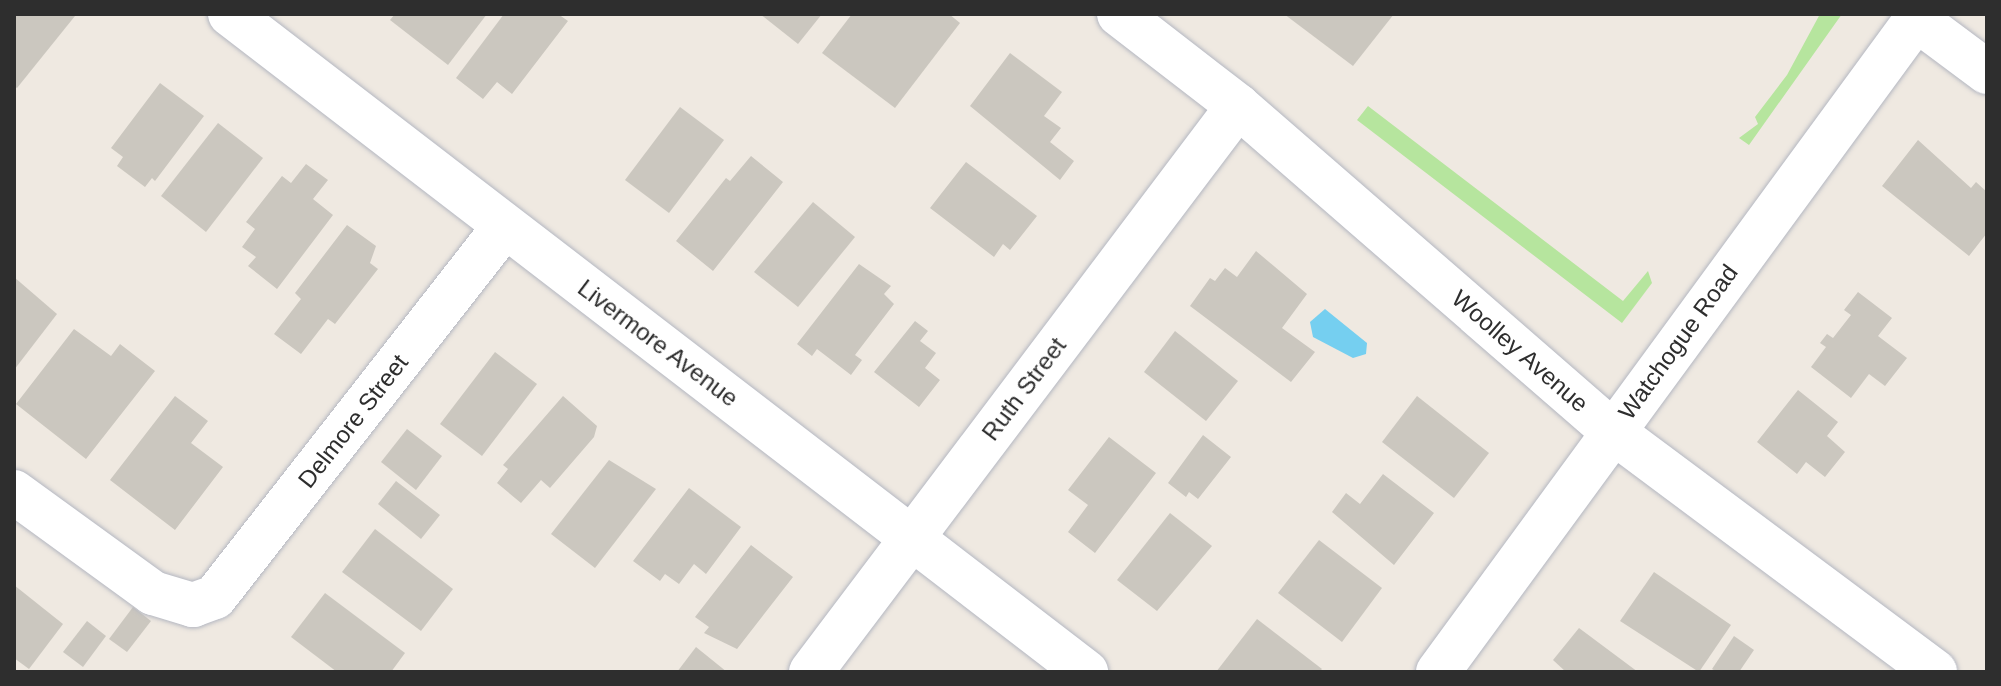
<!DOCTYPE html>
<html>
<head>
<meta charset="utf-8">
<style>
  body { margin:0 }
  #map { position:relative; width:2001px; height:686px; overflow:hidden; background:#efe9e1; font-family:Helvetica,sans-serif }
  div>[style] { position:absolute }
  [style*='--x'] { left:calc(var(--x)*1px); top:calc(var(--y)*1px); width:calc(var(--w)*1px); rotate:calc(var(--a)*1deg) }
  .green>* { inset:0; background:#b6e59e }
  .water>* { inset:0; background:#75cff0 }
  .building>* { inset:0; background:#cbc7bf }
  .roads { filter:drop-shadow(0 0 2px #b4b7c1) drop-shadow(0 0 2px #b4b7c1) }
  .street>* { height:44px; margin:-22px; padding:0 22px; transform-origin:22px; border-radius:22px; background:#fff }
  .secondary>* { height:44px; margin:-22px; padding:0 22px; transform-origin:22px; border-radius:22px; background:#fff }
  span { translate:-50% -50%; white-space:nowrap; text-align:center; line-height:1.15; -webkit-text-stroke:6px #fff; paint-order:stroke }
  .street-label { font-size:24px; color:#2e2e2e }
  .frame { position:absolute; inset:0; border:16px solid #2e2e2e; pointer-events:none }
</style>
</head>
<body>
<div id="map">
  <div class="green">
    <i style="clip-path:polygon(1820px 14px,1842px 14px,1749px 145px,1739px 138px,1758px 124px,1755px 117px,1787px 75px)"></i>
    <i style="clip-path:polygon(1368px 106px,1623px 301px,1648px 271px,1652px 283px,1622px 323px,1357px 120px)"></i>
  </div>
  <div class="water">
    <i style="clip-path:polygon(1325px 309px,1367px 343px,1366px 354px,1353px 358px,1313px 337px,1310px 322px)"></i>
  </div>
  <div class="building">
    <i style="clip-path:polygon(14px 14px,75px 16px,17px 88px,14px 86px)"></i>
    <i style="clip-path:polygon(395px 14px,487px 14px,448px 65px,390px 20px)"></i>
    <i style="clip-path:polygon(504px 14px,558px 14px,568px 21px,512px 94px,497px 82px,483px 99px,456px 78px)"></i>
    <i style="clip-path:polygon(760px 14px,822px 14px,798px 44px)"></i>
    <i style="clip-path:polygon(852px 14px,949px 14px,960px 23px,895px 108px,822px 53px)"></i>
    <i style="clip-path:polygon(1284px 14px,1394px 14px,1353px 66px)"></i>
    <i style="clip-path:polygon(1010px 53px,1062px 92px,1044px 116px,1061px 128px,1050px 142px,1074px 161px,1060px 180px,970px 106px)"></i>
    <i style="clip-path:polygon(160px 83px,204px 116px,155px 181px,152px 178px,145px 187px,117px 166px,123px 157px,111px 148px)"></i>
    <i style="clip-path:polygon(680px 107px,724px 140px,669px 213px,625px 180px)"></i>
    <i style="clip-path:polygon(218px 123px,263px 158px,206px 232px,161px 196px)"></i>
    <i style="clip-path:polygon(1918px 140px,1971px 188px,1976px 182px,1987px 192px,1987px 233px,1969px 256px,1882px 186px)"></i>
    <i style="clip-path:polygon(751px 156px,783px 182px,713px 271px,676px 241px,726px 178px,730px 181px)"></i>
    <i style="clip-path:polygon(966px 162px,1037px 216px,1010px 250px,1003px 244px,994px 257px,930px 208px)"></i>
    <i style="clip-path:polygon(306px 164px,328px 180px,313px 199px,333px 215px,277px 289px,248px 266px,256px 257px,242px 247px,255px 229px,246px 222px,282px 176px,291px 183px)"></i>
    <i style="clip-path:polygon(813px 202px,855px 237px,798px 307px,754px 272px)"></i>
    <i style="clip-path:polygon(347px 225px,376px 246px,370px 263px,378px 269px,335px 324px,328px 319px,301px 354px,274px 334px,301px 299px,295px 293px)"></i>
    <i style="clip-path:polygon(1256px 251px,1307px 294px,1282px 328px,1315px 352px,1291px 382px,1190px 306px,1210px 278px,1215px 281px,1225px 268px,1237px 277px)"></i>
    <i style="clip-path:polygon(859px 264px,891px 286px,884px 294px,894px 304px,855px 355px,862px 360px,851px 375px,817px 349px,812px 356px,797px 344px)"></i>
    <i style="clip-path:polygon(14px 277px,57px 314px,14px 370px)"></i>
    <i style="clip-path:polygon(1858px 292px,1892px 318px,1878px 336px,1907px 358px,1885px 386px,1869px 374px,1851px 398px,1811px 367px,1826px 347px,1820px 343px,1827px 334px,1833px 338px,1851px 315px,1844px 310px)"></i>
    <i style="clip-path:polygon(915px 321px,928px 331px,920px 341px,936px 353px,925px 368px,940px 380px,919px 407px,874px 372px)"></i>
    <i style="clip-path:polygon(74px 329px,111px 356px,120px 344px,155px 371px,86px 459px,16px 404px)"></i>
    <i style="clip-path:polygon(1175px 331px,1238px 381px,1206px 421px,1144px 372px)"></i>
    <i style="clip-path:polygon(495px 352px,537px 384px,482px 456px,440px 424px)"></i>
    <i style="clip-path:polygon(1798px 390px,1838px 422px,1827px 436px,1845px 452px,1825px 477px,1806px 462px,1797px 474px,1757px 442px)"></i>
    <i style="clip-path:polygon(175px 396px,208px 421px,191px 443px,223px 467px,175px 530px,110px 480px)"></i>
    <i style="clip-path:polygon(563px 396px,597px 426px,594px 437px,550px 488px,541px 480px,521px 503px,497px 483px,508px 469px,503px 465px)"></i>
    <i style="clip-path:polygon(1417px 396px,1489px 453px,1454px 498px,1382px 442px)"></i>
    <i style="clip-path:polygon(407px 429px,442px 456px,416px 490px,381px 462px)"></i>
    <i style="clip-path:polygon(1203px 435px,1231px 457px,1198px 499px,1189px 492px,1186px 497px,1168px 483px)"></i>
    <i style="clip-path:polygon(1109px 437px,1156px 473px,1095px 553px,1068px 532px,1088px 505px,1068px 490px)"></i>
    <i style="clip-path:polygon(609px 460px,656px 489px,595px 568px,551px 534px)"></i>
    <i style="clip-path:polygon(1383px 474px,1434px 513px,1394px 565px,1332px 512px,1346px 493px,1360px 504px)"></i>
    <i style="clip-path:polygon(396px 481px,440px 515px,421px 539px,378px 504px)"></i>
    <i style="clip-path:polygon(689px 488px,741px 527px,706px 574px,694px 564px,679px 584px,665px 574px,660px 581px,633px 561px)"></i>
    <i style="clip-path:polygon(1170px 513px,1212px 546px,1157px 611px,1117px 580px)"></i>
    <i style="clip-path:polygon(375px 529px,453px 589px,421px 631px,342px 572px)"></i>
    <i style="clip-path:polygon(1319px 540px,1382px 588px,1342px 642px,1278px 593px)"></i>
    <i style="clip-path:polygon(751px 545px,793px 577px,737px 649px,704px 633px,709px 627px,695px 617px)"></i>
    <i style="clip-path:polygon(1654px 572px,1731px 625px,1699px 672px,1620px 621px)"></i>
    <i style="clip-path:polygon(14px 585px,63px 624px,29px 669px,14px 658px)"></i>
    <i style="clip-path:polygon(325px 593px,405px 653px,391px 672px,337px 672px,291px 637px)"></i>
    <i style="clip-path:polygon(133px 607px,151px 621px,127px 652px,109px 639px)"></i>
    <i style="clip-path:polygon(1257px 619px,1322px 669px,1319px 672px,1216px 672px)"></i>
    <i style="clip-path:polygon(87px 621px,106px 636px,83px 667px,63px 652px)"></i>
    <i style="clip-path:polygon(1579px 628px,1638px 672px,1566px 672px,1553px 660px)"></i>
    <i style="clip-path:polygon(1734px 636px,1754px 650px,1739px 672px,1717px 672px,1712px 669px)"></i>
    <i style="clip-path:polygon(696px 647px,727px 672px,677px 672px)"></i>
  </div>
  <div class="roads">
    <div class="street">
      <i style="--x:230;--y:14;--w:1080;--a:37.55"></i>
      <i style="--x:1916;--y:19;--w:89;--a:36.7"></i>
      <i style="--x:1612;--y:431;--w:403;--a:36.7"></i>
      <i style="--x:14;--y:492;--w:172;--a:36"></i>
      <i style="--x:153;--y:593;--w:42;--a:16.7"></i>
      <i style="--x:193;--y:605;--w:23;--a:-20"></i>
      <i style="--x:215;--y:597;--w:471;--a:-52"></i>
      <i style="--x:811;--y:672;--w:709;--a:-52.97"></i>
    </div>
    <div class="secondary">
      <i style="--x:1119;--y:14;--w:150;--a:37.7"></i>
      <i style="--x:1238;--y:106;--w:495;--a:41"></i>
      <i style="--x:1438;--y:672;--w:816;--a:-53.78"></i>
    </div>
  </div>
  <div class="street-label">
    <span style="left:1678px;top:342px;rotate:-54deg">Watchogue Road</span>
    <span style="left:658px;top:343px;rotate:37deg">Livermore Avenue</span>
    <span style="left:1520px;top:351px;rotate:41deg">Woolley Avenue</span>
    <span style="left:1024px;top:389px;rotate:-53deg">Ruth Street</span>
    <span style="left:353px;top:421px;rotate:-52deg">Delmore Street</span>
  </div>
  <div class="frame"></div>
</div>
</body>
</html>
